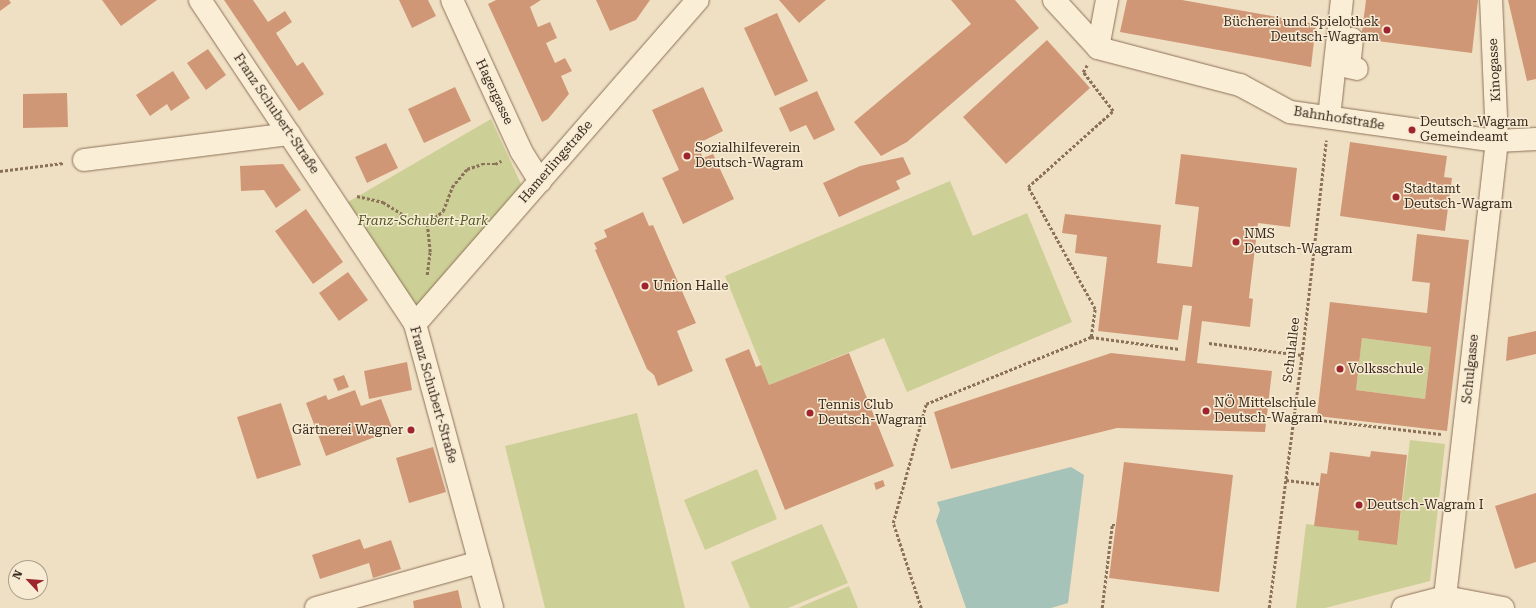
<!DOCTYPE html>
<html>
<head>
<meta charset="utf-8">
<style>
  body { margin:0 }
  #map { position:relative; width:1536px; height:608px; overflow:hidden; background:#f0e0c3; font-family:"Roboto Serif",serif }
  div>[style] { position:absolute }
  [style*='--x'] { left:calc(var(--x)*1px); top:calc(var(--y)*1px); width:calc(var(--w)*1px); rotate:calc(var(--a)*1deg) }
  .green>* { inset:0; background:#cccf96 }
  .water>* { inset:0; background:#a5c3b9 }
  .building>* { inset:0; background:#d09777 }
  .path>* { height:2.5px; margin-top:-1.25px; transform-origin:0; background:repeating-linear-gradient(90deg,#8c7159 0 3px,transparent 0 5px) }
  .roads { filter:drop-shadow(0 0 1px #8c7159) drop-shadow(0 0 1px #8c7159) }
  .minor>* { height:22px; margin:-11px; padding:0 11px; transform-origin:11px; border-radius:11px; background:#faeed7 }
  .dots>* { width:11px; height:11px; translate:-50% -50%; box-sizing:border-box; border:2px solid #f7ebd3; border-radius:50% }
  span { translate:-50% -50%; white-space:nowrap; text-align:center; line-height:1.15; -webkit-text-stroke:3px #f7ebd3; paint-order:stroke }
  .poi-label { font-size:13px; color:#3b2a1e }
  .right { translate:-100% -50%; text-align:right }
  .left { translate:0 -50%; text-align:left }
  .street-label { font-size:13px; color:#3b2a1e }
  .park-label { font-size:13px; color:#4e5823; font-style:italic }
  .north { position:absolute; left:8px; top:560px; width:40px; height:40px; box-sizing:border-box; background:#f7ebd3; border:1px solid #ac9e8b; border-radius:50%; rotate:296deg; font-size:11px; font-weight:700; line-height:16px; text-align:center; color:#3b2a1e }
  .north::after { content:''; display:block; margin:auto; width:14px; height:18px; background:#9e252d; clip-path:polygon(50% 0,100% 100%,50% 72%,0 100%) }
</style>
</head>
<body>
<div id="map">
  <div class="green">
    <i style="clip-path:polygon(491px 119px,522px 186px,418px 316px,348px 202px)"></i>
    <i style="clip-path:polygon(950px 181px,973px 236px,1027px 213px,1072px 322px,907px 392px,884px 338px,769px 385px,725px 276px)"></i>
    <i style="clip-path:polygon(1362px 338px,1431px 347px,1425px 399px,1356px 390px)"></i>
    <i style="clip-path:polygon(637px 413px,685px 608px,545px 608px,505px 446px)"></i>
    <i style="clip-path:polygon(1410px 440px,1445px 444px,1430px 581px,1325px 608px,1296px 608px,1306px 524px,1359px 531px,1397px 545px)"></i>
    <i style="clip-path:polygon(757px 469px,777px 519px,705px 550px,684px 500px)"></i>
    <i style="clip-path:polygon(822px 524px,848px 583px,788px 608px,750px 608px,731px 562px)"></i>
    <i style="clip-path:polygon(849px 586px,858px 608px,798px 608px)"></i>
  </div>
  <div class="water">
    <i style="clip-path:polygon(1071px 467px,1084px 475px,1068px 603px,1051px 608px,966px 608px,936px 521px,940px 510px,937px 502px)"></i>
  </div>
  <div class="building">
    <i style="clip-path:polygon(0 0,9px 0,11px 3px,0 11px)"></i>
    <i style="clip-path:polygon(102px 0,157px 0,121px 26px)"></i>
    <i style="clip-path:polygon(224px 0,253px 0,268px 22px,285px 11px,292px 22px,276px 33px,297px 66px,303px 62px,324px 94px,299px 111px)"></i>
    <i style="clip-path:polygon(399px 0,428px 0,436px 16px,412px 28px)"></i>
    <i style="clip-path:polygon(496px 0,541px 0,530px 7px,538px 27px,550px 22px,557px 38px,546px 43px,555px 63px,565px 58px,572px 71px,561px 76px,569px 94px,548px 119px,542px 122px,488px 4px)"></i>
    <i style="clip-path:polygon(596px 0,650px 0,636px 20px,610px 31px)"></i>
    <i style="clip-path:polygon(779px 0,826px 0,799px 23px)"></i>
    <i style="clip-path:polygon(951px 0,1015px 0,1039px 28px,907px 142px,881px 156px,854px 122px,971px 24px)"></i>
    <i style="clip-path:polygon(1127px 0,1182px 0,1316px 24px,1311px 67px,1120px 32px)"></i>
    <i style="clip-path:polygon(1366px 0,1478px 0,1472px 53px,1361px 39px)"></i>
    <i style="clip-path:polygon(1508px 0,1536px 0,1536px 79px,1527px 81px)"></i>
    <i style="clip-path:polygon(777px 13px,808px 81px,775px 96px,744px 28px)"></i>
    <i style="clip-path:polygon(1047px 40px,1090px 88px,1006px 164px,963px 117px)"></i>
    <i style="clip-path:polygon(208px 49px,226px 75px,206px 90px,187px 63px)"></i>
    <i style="clip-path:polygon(173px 71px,190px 98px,171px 111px,167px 104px,150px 116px,136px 95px)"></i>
    <i style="clip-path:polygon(455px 87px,471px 121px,424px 143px,408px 109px)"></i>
    <i style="clip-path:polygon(703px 87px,723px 131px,697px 144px,703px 158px,713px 154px,734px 199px,683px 224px,662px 178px,679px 170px,652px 110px)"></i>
    <i style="clip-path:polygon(817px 91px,835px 130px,814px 140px,806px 125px,790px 132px,779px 108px)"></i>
    <i style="clip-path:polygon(67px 93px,68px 127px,23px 128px,23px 94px)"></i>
    <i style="clip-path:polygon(1350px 142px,1447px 156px,1444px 177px,1452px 178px,1445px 231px,1340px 216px)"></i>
    <i style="clip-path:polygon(386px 143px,398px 168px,367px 183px,355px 157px)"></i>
    <i style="clip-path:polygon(1181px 154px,1297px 168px,1290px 227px,1258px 223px,1249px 298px,1253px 299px,1250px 327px,1202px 321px,1197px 363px,1272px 371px,1265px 432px,1117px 428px,951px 469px,934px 412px,1111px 353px,1185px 361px,1192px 306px,1183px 305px,1178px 340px,1098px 331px,1107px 257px,1075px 253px,1077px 235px,1062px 233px,1065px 214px,1161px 225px,1157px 263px,1192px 267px,1199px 207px,1175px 204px)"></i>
    <i style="clip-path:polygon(903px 157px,911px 174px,896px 181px,900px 189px,839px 217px,823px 183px,860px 166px)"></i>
    <i style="clip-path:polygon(283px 164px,301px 190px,276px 208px,264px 190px,241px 191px,240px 166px)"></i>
    <i style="clip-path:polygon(306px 209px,343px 262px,313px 284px,275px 231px)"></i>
    <i style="clip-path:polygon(643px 212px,649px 226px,653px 225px,696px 323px,677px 331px,693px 371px,658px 386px,654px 375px,647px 369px,595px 250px,597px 249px,594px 243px,607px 237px,604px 230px)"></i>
    <i style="clip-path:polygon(evenodd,1417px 234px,1469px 240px,1447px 431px,1317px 416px,1330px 302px,1427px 313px,1430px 283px,1412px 281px,1417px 234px,1362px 338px,1431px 347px,1425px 399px,1356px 390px,1362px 338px)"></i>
    <i style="clip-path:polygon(348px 272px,368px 300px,339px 321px,319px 293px)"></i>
    <i style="clip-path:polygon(1536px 331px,1536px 354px,1506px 361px,1508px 337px)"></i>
    <i style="clip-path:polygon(749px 349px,756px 367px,761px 365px,769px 385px,849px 353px,894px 466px,785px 510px,725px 359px)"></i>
    <i style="clip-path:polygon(407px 362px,412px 390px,369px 399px,364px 371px)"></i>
    <i style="clip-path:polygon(344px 375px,349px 387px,338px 391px,333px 379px)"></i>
    <i style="clip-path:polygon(355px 390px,361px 406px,381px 399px,393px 430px,326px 456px,306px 403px,326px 395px,328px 400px)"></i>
    <i style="clip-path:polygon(281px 403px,301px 465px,257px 479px,237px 417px)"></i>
    <i style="clip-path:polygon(433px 447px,446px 492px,409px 503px,396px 458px)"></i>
    <i style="clip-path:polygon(1371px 451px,1407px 455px,1397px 545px,1358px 540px,1359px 531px,1314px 526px,1321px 473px,1327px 474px,1330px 452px,1370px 457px)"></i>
    <i style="clip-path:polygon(1124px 462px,1233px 475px,1219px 592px,1109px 578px)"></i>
    <i style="clip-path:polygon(883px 480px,885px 486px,876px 490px,874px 483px)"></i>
    <i style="clip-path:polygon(1536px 493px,1536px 562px,1515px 569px,1495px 506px)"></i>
    <i style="clip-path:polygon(360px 539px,364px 549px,391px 540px,401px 569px,373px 578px,369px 563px,320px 579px,312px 555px)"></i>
    <i style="clip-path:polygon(458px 590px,462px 608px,414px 608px,413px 601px)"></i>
  </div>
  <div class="path">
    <i style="--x:0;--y:171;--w:64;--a:-7.1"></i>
    <i style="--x:357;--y:196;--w:27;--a:13"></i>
    <i style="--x:383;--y:202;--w:36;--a:32"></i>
    <i style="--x:414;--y:221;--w:13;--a:13"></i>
    <i style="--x:427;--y:224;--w:21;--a:-39"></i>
    <i style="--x:443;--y:211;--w:26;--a:-69"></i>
    <i style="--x:452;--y:187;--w:23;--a:-50"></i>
    <i style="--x:467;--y:169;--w:16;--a:-18"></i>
    <i style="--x:482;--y:164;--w:13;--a:0"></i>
    <i style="--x:495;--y:164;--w:7;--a:-27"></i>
    <i style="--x:427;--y:275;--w:23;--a:-83"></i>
    <i style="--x:430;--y:252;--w:28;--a:-96"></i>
    <i style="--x:1091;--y:337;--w:89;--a:7.8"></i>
    <i style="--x:1209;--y:343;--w:94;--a:7.4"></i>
    <i style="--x:1294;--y:417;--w:148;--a:6.6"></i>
    <i style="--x:1286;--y:480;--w:33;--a:7"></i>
    <i style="--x:921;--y:608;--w:89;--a:-108.2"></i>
    <i style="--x:893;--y:523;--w:123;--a:-74.5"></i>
    <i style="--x:926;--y:404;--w:178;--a:-22.1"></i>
    <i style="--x:1091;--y:337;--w:28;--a:-82"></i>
    <i style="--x:1095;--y:309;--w:139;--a:-118.8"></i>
    <i style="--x:1028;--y:187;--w:114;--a:-41.8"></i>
    <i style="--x:1113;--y:111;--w:49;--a:-127.6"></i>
    <i style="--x:1083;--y:72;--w:8;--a:-60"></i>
    <i style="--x:1102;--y:608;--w:84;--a:-83.1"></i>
    <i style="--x:1112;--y:525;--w:4;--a:0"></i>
    <i style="--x:1269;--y:608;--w:255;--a:-82.6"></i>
    <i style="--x:1302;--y:355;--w:216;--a:-83.6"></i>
  </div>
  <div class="roads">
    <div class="minor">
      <i style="--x:200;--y:0;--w:389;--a:56.4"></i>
      <i style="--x:415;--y:324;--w:294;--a:74.8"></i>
      <i style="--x:452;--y:0;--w:166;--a:65.4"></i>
      <i style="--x:521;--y:151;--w:36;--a:58"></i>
      <i style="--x:1054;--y:0;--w:65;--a:47.5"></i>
      <i style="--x:1098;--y:48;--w:147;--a:14.6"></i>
      <i style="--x:1240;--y:85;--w:57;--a:28.4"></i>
      <i style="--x:1290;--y:112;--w:209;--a:8"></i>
      <i style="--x:1497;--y:141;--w:39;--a:-3"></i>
      <i style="--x:1352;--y:39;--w:28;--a:96"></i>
      <i style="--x:1349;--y:67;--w:8;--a:14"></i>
      <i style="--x:1098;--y:48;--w:49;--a:-79.4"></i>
      <i style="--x:1329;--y:117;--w:118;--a:-83.7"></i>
      <i style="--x:84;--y:160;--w:207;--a:-7.2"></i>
      <i style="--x:415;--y:324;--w:430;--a:-48.9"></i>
      <i style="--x:1445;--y:597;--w:459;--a:-83.5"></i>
      <i style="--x:1497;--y:141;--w:141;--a:-92.4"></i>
      <i style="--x:316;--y:608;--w:170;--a:-15.7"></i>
      <i style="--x:1403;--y:608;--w:43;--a:-14.7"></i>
      <i style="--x:1445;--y:597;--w:59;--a:10.7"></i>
    </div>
  </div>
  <div class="dots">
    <i style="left:1387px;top:30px;background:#9e252d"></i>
    <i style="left:1412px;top:130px;background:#9e252d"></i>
    <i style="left:687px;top:156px;background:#9e252d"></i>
    <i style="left:1396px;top:197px;background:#9e252d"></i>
    <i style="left:1236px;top:242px;background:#9e252d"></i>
    <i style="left:645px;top:286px;background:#9e252d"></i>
    <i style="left:1340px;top:369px;background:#9e252d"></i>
    <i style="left:1206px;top:411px;background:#9e252d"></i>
    <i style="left:810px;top:413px;background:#9e252d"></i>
    <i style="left:411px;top:430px;background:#9e252d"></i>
    <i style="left:1359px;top:505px;background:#9e252d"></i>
  </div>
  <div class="poi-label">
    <span class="right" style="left:1379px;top:30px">Bücherei und Spielothek<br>Deutsch-Wagram</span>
    <span class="left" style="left:1420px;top:130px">Deutsch-Wagram<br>Gemeindeamt</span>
    <span class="left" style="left:695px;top:156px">Sozialhilfeverein<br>Deutsch-Wagram</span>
    <span class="left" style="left:1404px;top:197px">Stadtamt<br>Deutsch-Wagram</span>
    <span class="left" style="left:1244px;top:242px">NMS<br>Deutsch-Wagram</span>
    <span class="left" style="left:653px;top:286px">Union Halle</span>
    <span class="left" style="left:1348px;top:369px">Volksschule</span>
    <span class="left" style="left:1214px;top:411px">NÖ Mittelschule<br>Deutsch-Wagram</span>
    <span class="left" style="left:818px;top:413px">Tennis Club<br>Deutsch-Wagram</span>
    <span class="right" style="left:403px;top:430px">Gärtnerei Wagner</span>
    <span class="left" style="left:1367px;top:505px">Deutsch-Wagram I</span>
  </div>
  <div class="street-label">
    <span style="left:1495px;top:70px;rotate:-93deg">Kinogasse</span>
    <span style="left:494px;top:92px;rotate:65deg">Hagergasse</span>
    <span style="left:276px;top:114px;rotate:56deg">Franz Schubert-Straße</span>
    <span style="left:1339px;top:119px;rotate:9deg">Bahnhofstraße</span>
    <span style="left:556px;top:162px;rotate:-49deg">Hamerlingstraße</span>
    <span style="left:1292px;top:350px;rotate:-83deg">Schulallee</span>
    <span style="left:1471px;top:369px;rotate:-84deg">Schulgasse</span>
    <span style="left:433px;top:395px;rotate:74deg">Franz Schubert-Straße</span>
  </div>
  <div class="park-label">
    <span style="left:423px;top:221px">Franz-Schubert-Park</span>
  </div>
  <div class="north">N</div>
</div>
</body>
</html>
